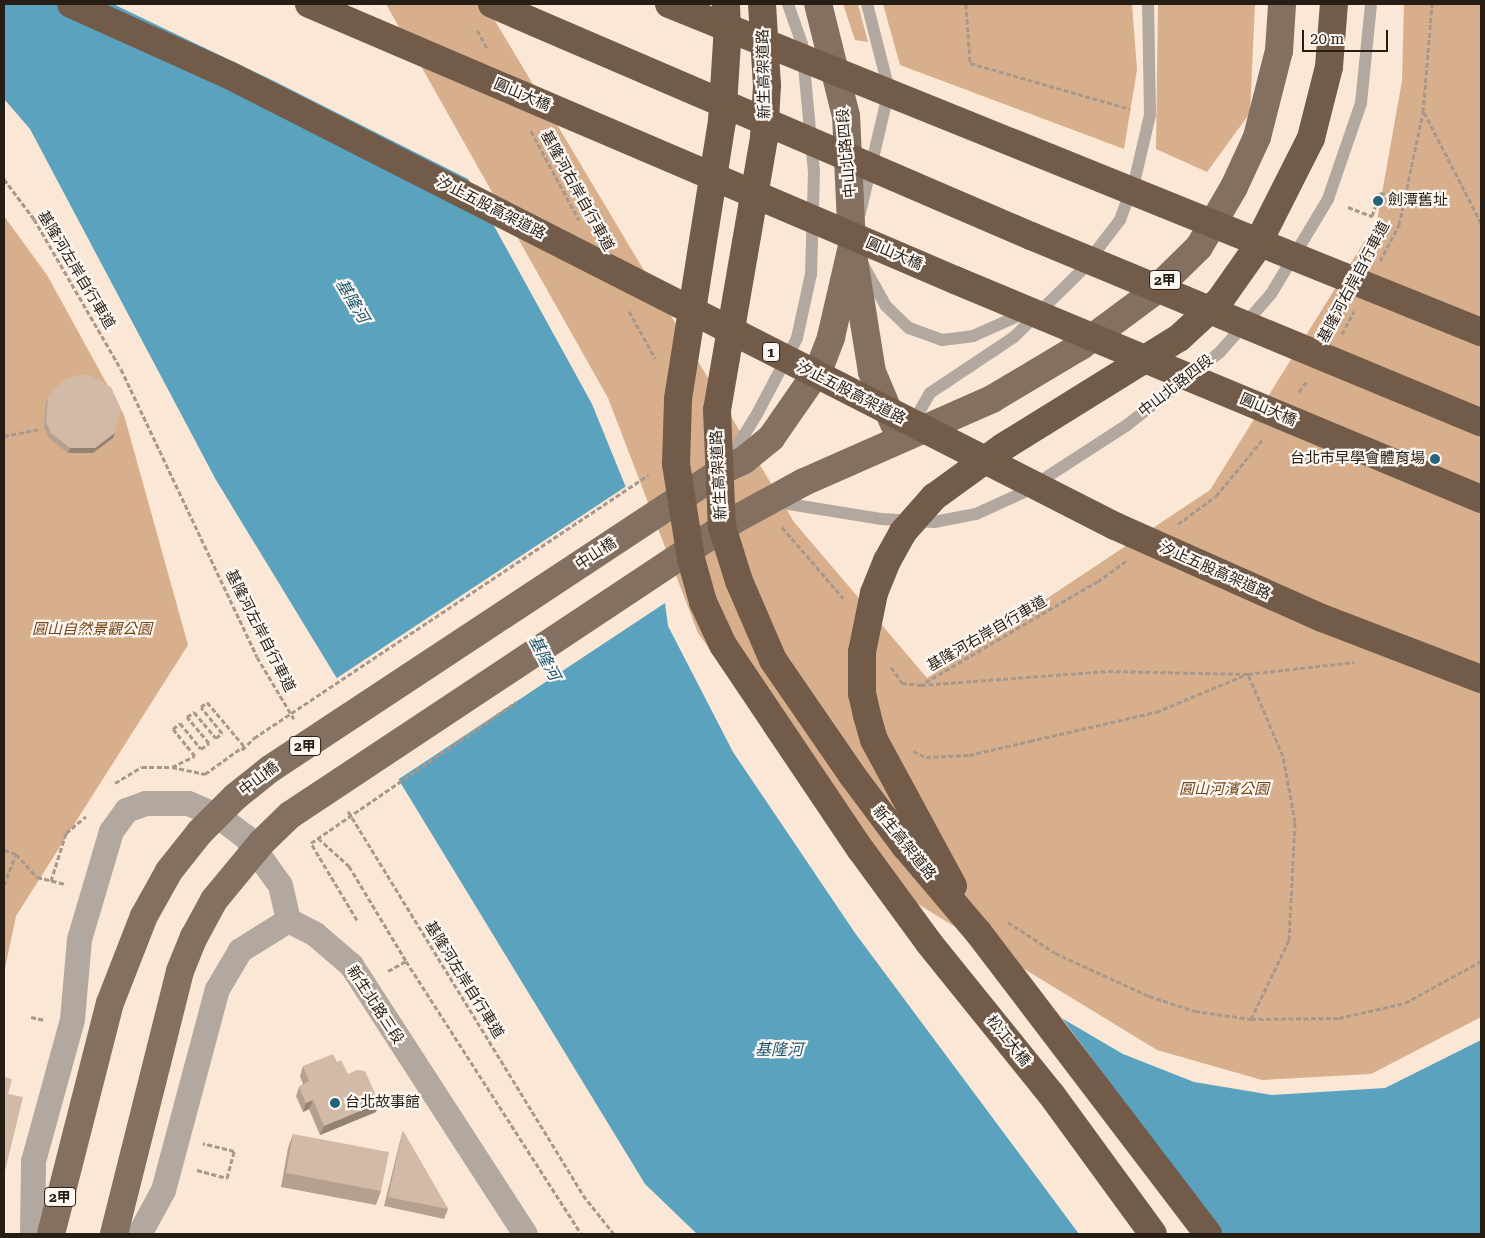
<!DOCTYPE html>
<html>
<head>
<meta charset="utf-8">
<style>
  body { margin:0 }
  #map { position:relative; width:1485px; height:1238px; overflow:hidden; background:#fbe7d6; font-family:"Roboto Serif","Noto Sans TC",serif }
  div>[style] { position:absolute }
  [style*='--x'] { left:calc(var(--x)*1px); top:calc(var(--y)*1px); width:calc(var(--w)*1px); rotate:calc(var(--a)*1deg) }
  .green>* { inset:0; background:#d8af8c }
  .water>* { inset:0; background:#5aa2bd }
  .pier>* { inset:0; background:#fbe7d6 }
  .path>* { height:3px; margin-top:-1.5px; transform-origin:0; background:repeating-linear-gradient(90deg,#a8988b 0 5px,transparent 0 7.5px) }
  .lane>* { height:12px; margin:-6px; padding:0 6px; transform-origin:6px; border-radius:6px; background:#b3a89f }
  .street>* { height:25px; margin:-12.5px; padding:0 12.5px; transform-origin:12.5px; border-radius:12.5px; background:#b3a89f }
  .primary>* { height:28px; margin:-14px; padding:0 14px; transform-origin:14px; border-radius:14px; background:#837060 }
  .highway>* { height:28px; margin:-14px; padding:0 14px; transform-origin:14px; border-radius:14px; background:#725c49 }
  .wall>* { inset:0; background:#b5a08f }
  .shaded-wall>* { inset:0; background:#948274 }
  .building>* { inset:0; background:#d3baa6 }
  .dots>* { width:14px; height:14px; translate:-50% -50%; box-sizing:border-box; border:2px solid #fcf7f3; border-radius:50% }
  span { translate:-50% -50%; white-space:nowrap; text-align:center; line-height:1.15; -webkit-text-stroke:4.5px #fcf7f3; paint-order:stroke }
  .shield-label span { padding:1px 4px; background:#fcf7f3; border:1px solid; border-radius:4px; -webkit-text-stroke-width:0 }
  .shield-label { font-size:14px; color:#261d15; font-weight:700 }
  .street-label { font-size:15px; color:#261d15 }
  .poi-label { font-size:15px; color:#261d15 }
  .left { translate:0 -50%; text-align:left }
  .right { translate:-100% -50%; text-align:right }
  .park-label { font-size:15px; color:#764615; font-style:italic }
  .water-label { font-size:16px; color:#1e586c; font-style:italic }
  .frame { position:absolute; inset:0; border:5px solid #261d15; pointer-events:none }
  .scale { position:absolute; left:1302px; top:30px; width:86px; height:22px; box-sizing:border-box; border:2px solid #261d15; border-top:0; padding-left:6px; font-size:15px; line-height:18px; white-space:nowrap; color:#261d15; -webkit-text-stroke:4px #fcf7f3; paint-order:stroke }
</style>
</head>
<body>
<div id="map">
  <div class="green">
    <i style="clip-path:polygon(386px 4px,485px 4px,794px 522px,927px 678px,1210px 490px,1377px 221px,1402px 81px,1404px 4px,1481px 4px,1481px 1017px,1371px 1074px,1262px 1080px,1157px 1050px,872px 876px,698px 633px,608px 398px)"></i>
    <i style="clip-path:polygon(843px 4px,858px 4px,868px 42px,855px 40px)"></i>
    <i style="clip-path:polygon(883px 4px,1132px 4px,1137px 70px,1124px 149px,900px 65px)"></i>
    <i style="clip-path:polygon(1158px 4px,1255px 4px,1250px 113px,1207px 172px,1156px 149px)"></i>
    <i style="clip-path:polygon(4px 216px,47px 275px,124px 415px,188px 645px,16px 916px,4px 973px)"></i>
  </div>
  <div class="water">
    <i style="clip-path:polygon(4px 4px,372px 4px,592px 404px,686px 635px,865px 887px,993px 978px,1123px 1054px,1194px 1082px,1272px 1095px,1385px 1088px,1481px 1040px,1481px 1234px,697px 1234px,645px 1184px,216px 480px,30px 129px,4px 99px)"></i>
  </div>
  <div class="pier">
    <i style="clip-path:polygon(113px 4px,372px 4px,470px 180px,274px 81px)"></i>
    <i style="clip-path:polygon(628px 485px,688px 633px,866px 885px,994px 976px,1059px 1014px,1222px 1234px,1079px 1234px,855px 933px,733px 752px,668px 626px,665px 603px,396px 781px,334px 680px)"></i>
  </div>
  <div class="path">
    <i style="--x:966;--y:4;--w:59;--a:86.1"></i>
    <i style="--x:970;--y:63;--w:166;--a:16"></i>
    <i style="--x:477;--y:30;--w:21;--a:61"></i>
    <i style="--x:1424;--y:112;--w:125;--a:62.8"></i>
    <i style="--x:531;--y:131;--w:101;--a:61.7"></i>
    <i style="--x:4;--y:179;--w:50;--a:53.1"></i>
    <i style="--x:34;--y:219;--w:173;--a:59.9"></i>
    <i style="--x:121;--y:369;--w:318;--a:64.7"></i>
    <i style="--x:257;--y:657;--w:72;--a:59.2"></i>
    <i style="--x:1348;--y:207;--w:26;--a:21"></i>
    <i style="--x:1372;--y:216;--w:24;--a:-71"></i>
    <i style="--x:1380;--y:193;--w:25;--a:11"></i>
    <i style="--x:1380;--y:261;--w:41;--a:-62.2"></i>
    <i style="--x:1399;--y:225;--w:116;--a:-78"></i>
    <i style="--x:1423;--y:112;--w:108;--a:-85.2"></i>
    <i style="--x:629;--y:311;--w:54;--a:61"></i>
    <i style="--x:1342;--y:334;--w:26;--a:-62"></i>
    <i style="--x:1299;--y:392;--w:14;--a:-54"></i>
    <i style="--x:4;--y:436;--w:38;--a:-11"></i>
    <i style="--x:1178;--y:524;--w:47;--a:-36.4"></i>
    <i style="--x:1216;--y:496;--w:74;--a:-50.5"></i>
    <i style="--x:782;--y:527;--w:94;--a:49.3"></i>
    <i style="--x:1126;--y:561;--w:34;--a:144"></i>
    <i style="--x:1098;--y:581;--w:205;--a:149.6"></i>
    <i style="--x:921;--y:685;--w:188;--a:-4.3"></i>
    <i style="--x:1108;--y:671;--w:140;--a:1.2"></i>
    <i style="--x:1248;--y:674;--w:107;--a:-6.5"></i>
    <i style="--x:891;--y:667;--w:19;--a:55"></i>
    <i style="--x:902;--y:683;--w:19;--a:6"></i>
    <i style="--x:913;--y:751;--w:14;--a:25"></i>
    <i style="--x:926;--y:757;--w:43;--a:-2.7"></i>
    <i style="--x:969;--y:755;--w:63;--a:-12.9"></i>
    <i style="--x:1030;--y:741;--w:129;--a:-13"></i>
    <i style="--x:1156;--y:712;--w:96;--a:-22.6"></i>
    <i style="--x:172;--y:767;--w:34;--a:12"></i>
    <i style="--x:205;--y:774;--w:44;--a:-35.8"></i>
    <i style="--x:115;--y:783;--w:31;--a:-31"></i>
    <i style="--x:142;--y:767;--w:30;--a:0"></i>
    <i style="--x:172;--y:767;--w:25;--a:-26"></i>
    <i style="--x:195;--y:756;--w:35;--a:-129"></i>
    <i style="--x:173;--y:729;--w:9;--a:-41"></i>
    <i style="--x:180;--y:723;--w:33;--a:51"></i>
    <i style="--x:201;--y:749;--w:10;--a:-37"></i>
    <i style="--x:209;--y:743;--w:34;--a:-130"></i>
    <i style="--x:187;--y:717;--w:9;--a:-36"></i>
    <i style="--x:194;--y:712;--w:34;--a:50"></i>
    <i style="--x:216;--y:738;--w:8;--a:-40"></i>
    <i style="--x:222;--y:733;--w:33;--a:-129"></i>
    <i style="--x:201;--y:707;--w:8;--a:-40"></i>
    <i style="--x:207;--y:702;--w:57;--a:49.9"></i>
    <i style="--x:244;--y:746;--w:4;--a:117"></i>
    <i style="--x:242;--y:750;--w:17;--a:-45"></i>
    <i style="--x:254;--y:738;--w:474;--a:-33.7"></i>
    <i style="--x:348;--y:811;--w:450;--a:58.5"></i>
    <i style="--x:583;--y:1195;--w:50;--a:51.5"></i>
    <i style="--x:318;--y:838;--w:42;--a:42.1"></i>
    <i style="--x:349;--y:866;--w:111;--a:59"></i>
    <i style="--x:406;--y:961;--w:324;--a:57.3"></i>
    <i style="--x:4;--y:850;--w:13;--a:18"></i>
    <i style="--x:16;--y:854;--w:31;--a:48"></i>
    <i style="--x:37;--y:877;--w:30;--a:14"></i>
    <i style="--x:51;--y:881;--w:50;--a:-72.6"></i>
    <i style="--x:66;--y:833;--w:26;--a:-40"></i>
    <i style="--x:4;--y:885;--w:33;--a:-69"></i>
    <i style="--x:357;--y:920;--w:90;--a:-120.9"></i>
    <i style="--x:311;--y:843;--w:249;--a:-34.5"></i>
    <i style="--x:1008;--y:922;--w:56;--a:33.4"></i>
    <i style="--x:1055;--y:953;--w:103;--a:24.6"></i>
    <i style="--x:1149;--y:996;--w:48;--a:18.1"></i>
    <i style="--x:1195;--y:1011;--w:57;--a:8.1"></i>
    <i style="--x:1251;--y:1019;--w:88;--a:-64.3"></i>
    <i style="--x:1289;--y:940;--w:118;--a:-87.1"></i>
    <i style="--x:1295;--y:822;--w:67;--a:-100.3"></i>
    <i style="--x:1283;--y:756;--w:89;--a:-113.1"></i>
    <i style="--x:388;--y:971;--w:21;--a:-29"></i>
    <i style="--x:31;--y:1017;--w:14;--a:12"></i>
    <i style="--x:1251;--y:1019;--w:88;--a:-0.7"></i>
    <i style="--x:1339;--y:1018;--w:68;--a:-12.8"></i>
    <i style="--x:1405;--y:1003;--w:87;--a:-28.9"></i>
    <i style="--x:197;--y:1170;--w:31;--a:15"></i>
    <i style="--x:227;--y:1178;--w:28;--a:-75"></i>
    <i style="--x:234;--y:1151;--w:32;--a:-166"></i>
  </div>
  <div class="lane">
    <i style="--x:860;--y:213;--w:126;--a:-76.7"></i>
    <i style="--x:889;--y:90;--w:89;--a:-104.3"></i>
    <i style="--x:863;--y:265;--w:47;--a:60.7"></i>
    <i style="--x:886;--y:306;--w:32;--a:44"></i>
    <i style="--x:909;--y:328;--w:35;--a:20"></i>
    <i style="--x:942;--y:340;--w:31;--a:-7"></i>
    <i style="--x:973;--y:336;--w:57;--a:-23.9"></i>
    <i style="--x:911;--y:426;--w:38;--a:-60"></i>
    <i style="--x:930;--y:393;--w:101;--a:-33.7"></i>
    <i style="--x:1014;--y:337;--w:93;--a:-44.6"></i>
    <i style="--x:1080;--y:272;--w:66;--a:-52.4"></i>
    <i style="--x:1120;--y:220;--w:44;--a:-69.9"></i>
    <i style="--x:1135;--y:179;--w:66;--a:-76.8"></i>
    <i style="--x:1150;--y:115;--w:111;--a:-91"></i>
    <i style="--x:727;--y:463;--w:57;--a:-58.5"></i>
    <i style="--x:757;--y:414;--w:86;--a:-62.2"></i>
    <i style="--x:797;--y:338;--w:66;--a:-77.7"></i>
    <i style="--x:811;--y:274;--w:102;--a:-88.3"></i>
    <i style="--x:814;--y:172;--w:129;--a:-95.4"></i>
    <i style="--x:802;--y:44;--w:42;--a:-109.3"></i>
    <i style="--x:776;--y:502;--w:106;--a:9.2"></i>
    <i style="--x:881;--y:519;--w:53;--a:3.2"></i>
    <i style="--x:934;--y:522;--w:43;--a:-10.8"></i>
    <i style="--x:976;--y:514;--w:51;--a:-24.5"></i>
    <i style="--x:1022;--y:493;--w:125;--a:-32.9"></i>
    <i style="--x:1127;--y:425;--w:118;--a:-38.1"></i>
    <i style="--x:1220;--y:352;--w:77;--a:-48.7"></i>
    <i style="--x:1271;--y:294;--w:111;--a:-59"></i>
    <i style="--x:1328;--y:199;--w:102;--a:-71"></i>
    <i style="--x:1361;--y:103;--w:100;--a:-84.2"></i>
  </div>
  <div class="street">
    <i style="--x:288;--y:920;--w:30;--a:27"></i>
    <i style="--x:315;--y:934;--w:48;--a:40.7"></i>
    <i style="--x:351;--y:965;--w:320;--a:57.1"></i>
    <i style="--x:32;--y:1234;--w:73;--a:-89.2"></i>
    <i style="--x:33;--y:1161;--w:147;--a:-74.6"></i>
    <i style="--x:72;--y:1019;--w:80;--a:-85"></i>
    <i style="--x:79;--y:939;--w:113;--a:-73.5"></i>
    <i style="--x:111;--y:831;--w:26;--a:-54"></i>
    <i style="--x:126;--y:810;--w:20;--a:-20"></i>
    <i style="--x:145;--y:803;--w:43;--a:0"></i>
    <i style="--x:188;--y:803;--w:33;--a:23"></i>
    <i style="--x:218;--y:816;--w:34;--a:37"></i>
    <i style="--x:245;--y:836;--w:60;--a:54.5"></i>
    <i style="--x:280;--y:885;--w:36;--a:77"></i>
    <i style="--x:139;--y:1234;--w:50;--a:-61.4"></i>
    <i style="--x:163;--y:1190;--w:208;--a:-75"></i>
    <i style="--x:217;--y:989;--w:45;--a:-59.5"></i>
    <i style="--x:240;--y:950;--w:57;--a:-32"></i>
  </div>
  <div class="primary">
    <i style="--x:854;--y:260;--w:113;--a:80.9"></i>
    <i style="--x:872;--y:372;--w:56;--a:67.1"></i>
    <i style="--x:51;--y:1234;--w:238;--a:-75.7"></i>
    <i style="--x:110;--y:1003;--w:93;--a:-68.7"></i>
    <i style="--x:144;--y:916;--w:51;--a:-60.9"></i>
    <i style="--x:169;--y:871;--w:50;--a:-51.5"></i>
    <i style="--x:200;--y:832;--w:49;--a:-45"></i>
    <i style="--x:235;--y:797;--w:45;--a:-38.7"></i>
    <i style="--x:270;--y:769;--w:543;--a:-33.43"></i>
    <i style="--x:723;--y:470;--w:23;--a:-25"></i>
    <i style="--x:744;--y:460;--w:35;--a:-39"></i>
    <i style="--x:771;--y:438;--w:84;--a:-55.2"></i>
    <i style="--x:819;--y:369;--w:34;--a:-69"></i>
    <i style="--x:831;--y:337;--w:93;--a:-77"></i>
    <i style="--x:852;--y:246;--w:130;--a:-92.6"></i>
    <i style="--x:846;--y:116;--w:115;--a:-104"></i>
    <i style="--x:114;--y:1234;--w:271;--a:-75.9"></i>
    <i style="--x:180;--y:971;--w:37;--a:-68"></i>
    <i style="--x:194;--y:937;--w:42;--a:-61.6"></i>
    <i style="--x:214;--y:900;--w:75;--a:-50.4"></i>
    <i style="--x:262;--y:842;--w:39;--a:-44"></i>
    <i style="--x:290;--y:815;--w:535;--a:-33.57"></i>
    <i style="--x:736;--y:519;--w:77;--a:-28.6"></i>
    <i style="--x:804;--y:482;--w:206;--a:-23.8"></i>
    <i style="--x:992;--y:399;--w:104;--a:-30.8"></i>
    <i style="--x:1081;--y:346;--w:87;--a:-36.6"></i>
    <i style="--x:1151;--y:294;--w:67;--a:-44.4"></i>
    <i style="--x:1199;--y:247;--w:69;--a:-59.7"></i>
    <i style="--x:1234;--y:187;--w:55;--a:-65.3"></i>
    <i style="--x:1257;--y:137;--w:89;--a:-75.7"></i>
    <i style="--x:1279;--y:51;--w:47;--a:-86.3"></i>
  </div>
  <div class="highway">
    <i style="--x:71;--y:4;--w:173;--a:24.2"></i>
    <i style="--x:229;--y:75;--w:994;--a:26.98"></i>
    <i style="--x:1115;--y:526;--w:227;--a:24"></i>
    <i style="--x:1322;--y:618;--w:170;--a:21"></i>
    <i style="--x:309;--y:4;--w:702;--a:23.13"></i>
    <i style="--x:955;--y:280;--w:570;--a:22.6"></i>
    <i style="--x:492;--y:4;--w:587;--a:23.29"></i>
    <i style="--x:1031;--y:236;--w:487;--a:22.5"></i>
    <i style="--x:669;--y:4;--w:876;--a:22"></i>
    <i style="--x:726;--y:4;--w:38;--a:88"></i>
    <i style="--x:727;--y:42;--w:79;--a:93.6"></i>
    <i style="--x:722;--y:121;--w:282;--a:99"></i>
    <i style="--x:678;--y:400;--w:64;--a:91.8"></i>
    <i style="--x:676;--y:464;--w:96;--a:81"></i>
    <i style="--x:691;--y:559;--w:45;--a:74.4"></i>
    <i style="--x:703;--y:602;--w:47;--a:65.1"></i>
    <i style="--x:723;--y:645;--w:247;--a:56.1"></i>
    <i style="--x:861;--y:850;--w:115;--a:53.8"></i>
    <i style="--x:929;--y:943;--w:194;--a:51.1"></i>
    <i style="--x:1051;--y:1094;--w:173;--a:53.9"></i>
    <i style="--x:762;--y:4;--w:81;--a:86.5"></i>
    <i style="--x:767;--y:85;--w:53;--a:93.2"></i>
    <i style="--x:764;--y:138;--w:276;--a:99.8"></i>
    <i style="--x:717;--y:410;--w:117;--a:87.6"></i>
    <i style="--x:722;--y:527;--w:57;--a:72.5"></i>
    <i style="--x:739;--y:581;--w:86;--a:66.7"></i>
    <i style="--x:773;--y:660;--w:140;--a:55.5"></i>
    <i style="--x:852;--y:775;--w:89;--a:53.3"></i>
    <i style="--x:905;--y:846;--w:113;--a:49.7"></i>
    <i style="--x:978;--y:932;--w:380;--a:52.7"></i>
    <i style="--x:953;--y:886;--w:166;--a:-118.4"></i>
    <i style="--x:874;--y:740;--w:26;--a:-106"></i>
    <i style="--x:867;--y:715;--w:22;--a:-103"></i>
    <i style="--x:862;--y:694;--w:42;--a:-90"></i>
    <i style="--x:862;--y:652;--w:60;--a:-78.5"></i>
    <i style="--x:874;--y:593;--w:35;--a:-68"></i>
    <i style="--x:887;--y:561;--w:33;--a:-61"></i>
    <i style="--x:903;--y:532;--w:47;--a:-48.5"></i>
    <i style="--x:934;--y:497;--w:85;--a:-35.9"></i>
    <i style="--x:1003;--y:447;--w:207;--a:-31.8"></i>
    <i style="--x:1179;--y:338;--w:56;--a:-42.8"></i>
    <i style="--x:1220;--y:300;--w:57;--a:-54.9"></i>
    <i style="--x:1253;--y:253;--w:129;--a:-63.2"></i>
    <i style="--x:1311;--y:138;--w:73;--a:-75.8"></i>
    <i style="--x:1329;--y:67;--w:63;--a:-85.5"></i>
  </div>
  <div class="wall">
    <i style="clip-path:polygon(48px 397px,115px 433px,113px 438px,93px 453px,68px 453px,49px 438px,44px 427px,46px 402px)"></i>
    <i style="clip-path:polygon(337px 1062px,348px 1074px,376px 1112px,320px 1135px,309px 1109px,303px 1112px,296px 1096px,299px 1087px,303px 1084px,300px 1076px,303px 1066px)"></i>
    <i style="clip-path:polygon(403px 1131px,448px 1209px,444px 1219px,384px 1206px,400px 1141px)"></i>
    <i style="clip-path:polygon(293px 1134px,381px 1191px,376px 1205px,281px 1187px,288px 1148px)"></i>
  </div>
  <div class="shaded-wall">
    <i style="clip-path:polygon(115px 433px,113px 438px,93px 453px,68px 453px,70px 448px)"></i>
    <i style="clip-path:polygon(313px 1100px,309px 1109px,303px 1112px,306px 1103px)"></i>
    <i style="clip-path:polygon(379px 1103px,376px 1112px,320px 1135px,324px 1126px)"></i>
  </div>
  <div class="building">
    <i style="clip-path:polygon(77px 375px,89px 375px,111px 387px,121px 409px,115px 433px,95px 448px,70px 448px,51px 433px,46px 422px,48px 397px,65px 379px)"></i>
    <i style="clip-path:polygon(333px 1054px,337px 1062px,341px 1060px,348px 1074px,357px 1070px,365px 1071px,379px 1103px,324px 1126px,313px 1100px,306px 1103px,299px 1087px,309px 1081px,303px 1066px)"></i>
    <i style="clip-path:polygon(4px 1077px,12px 1079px,8px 1094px,23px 1097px,4px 1175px)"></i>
    <i style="clip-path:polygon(403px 1131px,448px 1209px,388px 1197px)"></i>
    <i style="clip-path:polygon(293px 1134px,389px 1152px,381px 1191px,286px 1173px)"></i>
  </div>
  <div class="dots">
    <i style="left:1378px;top:201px;background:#246379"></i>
    <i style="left:1435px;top:459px;background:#246379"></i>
    <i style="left:335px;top:1103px;background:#246379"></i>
  </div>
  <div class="shield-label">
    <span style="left:1165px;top:280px">2甲</span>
    <span style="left:771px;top:352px">1</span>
    <span style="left:305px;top:746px">2甲</span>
    <span style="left:60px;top:1197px">2甲</span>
  </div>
  <div class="street-label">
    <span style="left:764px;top:74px;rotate:-91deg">新生高架道路</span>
    <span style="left:522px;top:95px;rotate:23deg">圓山大橋</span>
    <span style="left:847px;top:153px;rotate:-95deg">中山北路四段</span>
    <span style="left:577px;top:191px;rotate:61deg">基隆河右岸自行車道</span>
    <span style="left:491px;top:208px;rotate:27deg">汐止五股高架道路</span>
    <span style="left:894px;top:254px;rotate:23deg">圓山大橋</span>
    <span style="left:76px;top:270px;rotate:59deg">基隆河左岸自行車道</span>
    <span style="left:1354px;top:282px;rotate:-62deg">基隆河右岸自行車道</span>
    <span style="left:1176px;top:386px;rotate:-38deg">中山北路四段</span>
    <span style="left:851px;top:393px;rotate:27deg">汐止五股高架道路</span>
    <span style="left:1268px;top:410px;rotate:23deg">圓山大橋</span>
    <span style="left:719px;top:475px;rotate:-93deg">新生高架道路</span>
    <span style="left:596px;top:554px;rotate:-33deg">中山橋</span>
    <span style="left:1215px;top:571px;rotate:24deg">汐止五股高架道路</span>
    <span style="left:260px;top:631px;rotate:63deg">基隆河左岸自行車道</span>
    <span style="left:987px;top:634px;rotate:-30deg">基隆河右岸自行車道</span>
    <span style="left:259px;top:779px;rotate:-37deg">中山橋</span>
    <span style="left:904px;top:843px;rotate:51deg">新生高架道路</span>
    <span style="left:464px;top:980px;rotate:58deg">基隆河左岸自行車道</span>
    <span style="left:375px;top:1005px;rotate:57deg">新生北路三段</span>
    <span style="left:1008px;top:1041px;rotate:51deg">松江大橋</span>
  </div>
  <div class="poi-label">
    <span class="left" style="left:1388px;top:201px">劍潭舊址</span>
    <span class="right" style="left:1425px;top:459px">台北市早學會體育場</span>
    <span class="left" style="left:345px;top:1103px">台北故事館</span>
  </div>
  <div class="park-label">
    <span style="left:92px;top:630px">圓山自然景觀公園</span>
    <span style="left:1224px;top:790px">圓山河濱公園</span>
  </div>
  <div class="water-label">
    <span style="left:352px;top:301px;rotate:59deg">基隆河</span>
    <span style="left:544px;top:658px;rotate:62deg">基隆河</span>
    <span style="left:779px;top:1050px">基隆河</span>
  </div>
  <div class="frame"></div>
  <div class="scale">20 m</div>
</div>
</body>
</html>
